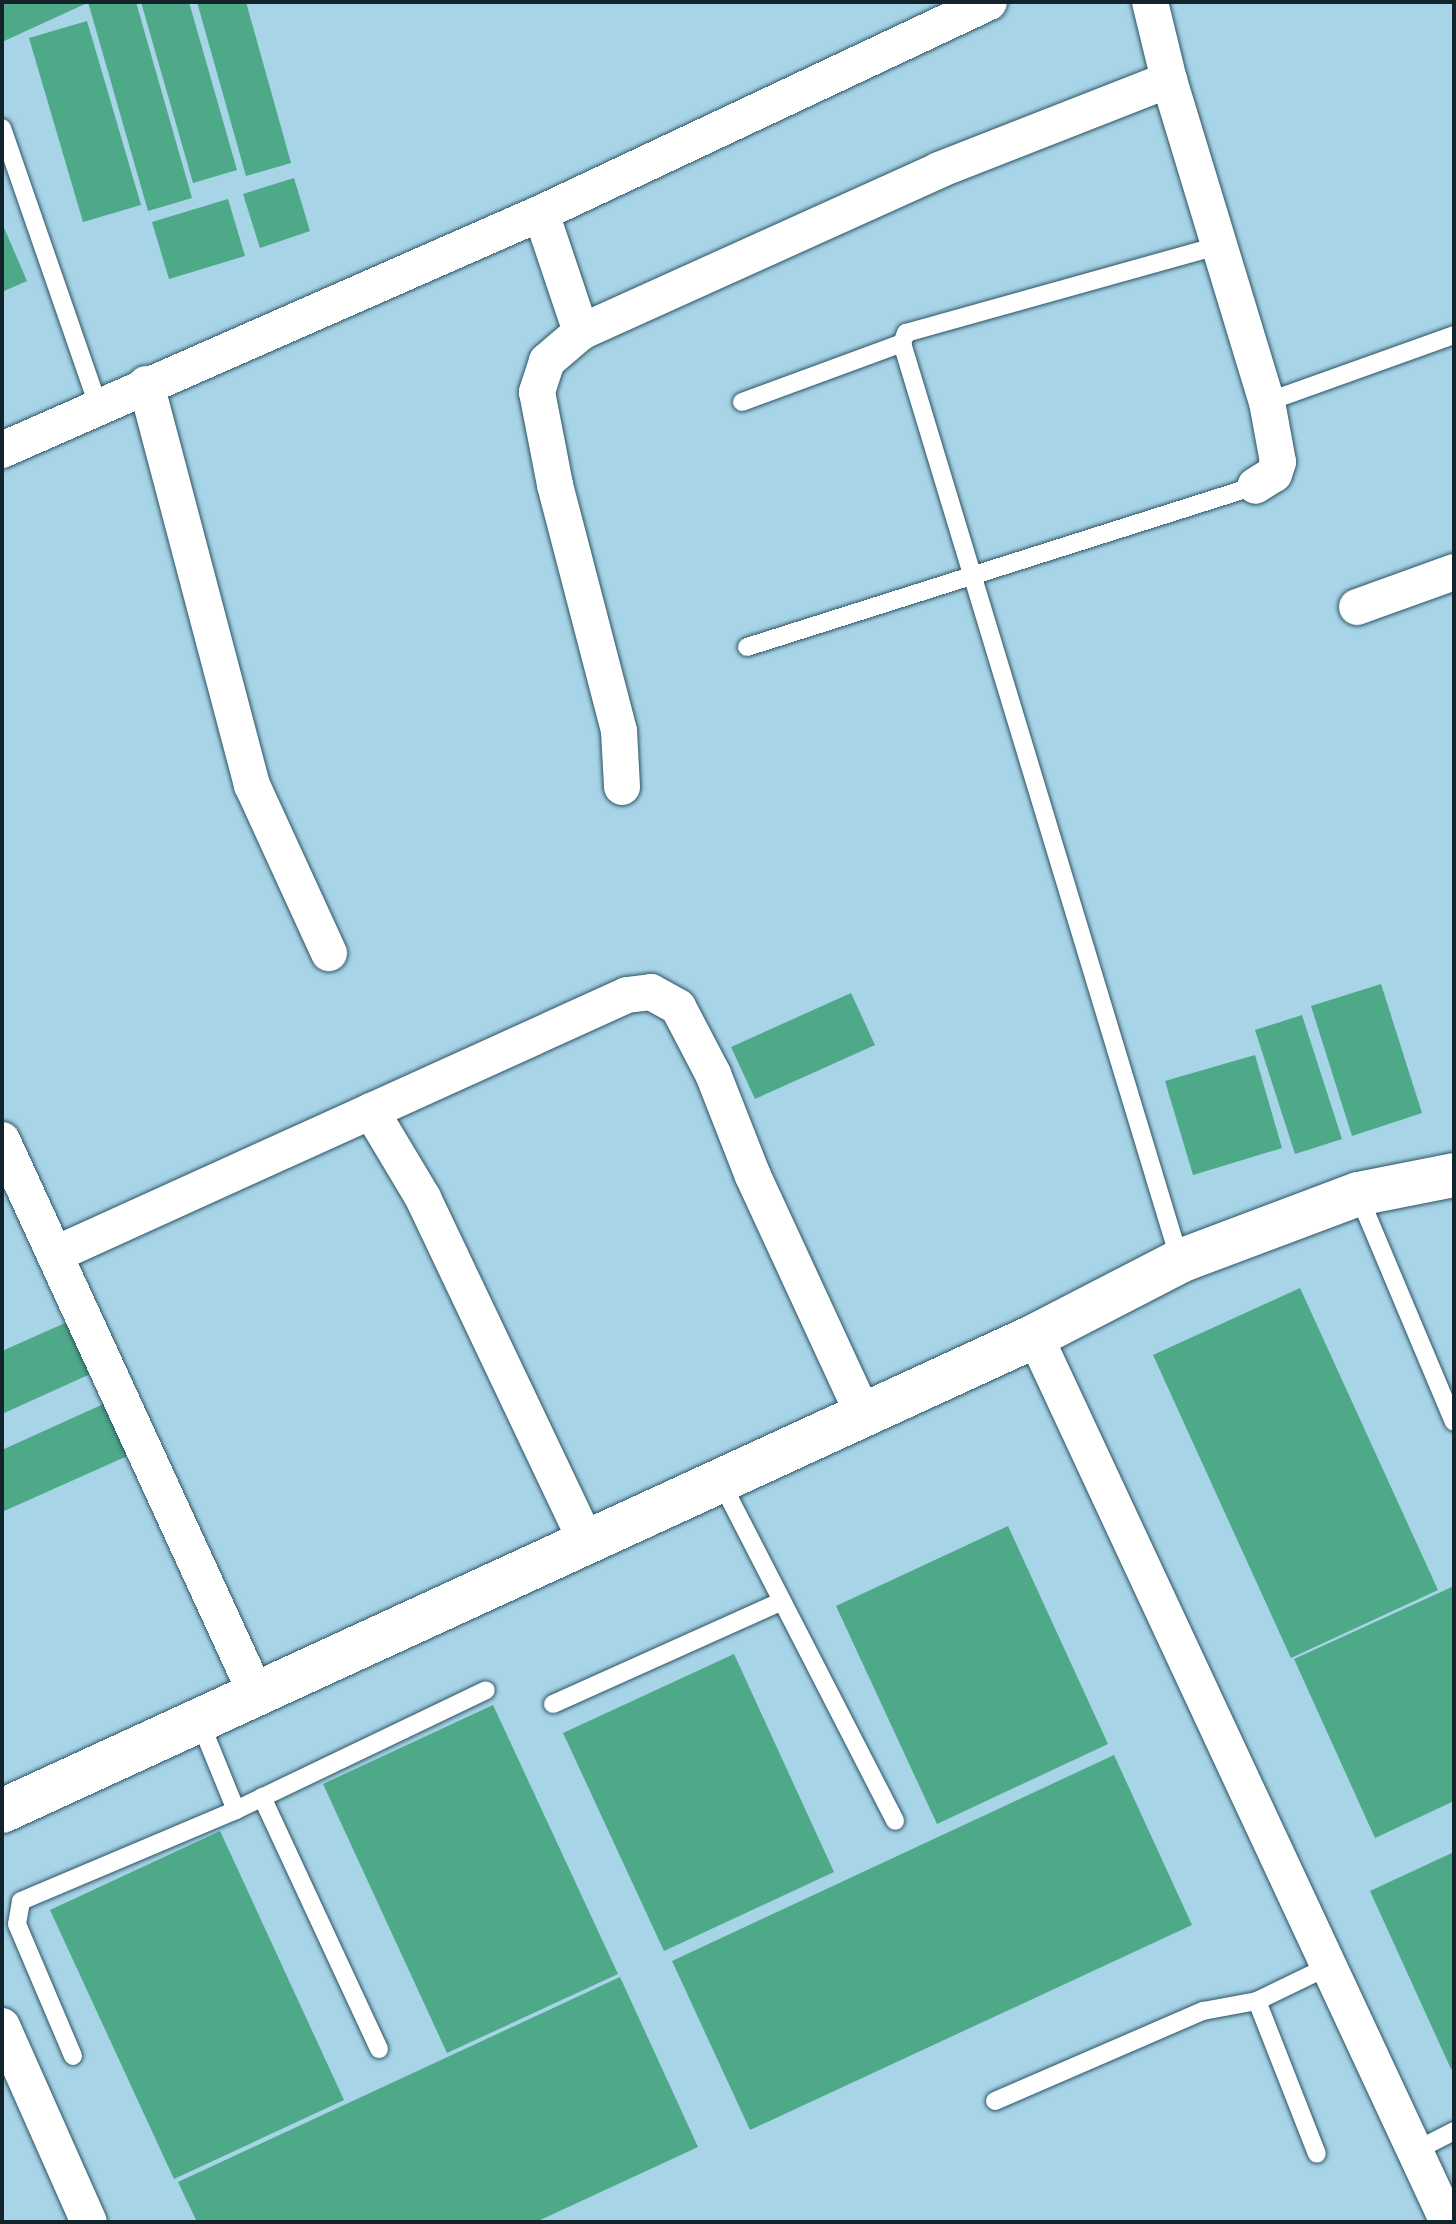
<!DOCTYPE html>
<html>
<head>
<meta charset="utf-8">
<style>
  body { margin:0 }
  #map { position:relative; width:1456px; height:2224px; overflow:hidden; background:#a8d4e7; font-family:"Varela Round",sans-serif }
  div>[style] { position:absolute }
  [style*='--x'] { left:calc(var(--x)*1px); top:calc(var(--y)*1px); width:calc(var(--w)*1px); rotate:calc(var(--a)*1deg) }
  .building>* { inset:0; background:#4da987 }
  .roads { filter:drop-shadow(0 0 2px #2b5464) drop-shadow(0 0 2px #2b5464) }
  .lane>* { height:18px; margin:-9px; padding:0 9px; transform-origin:9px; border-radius:9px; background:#fff }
  .street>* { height:36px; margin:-18px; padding:0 18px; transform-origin:18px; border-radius:18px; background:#fff }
  .secondary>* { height:44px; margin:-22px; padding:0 22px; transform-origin:22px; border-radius:22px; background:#fff }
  span { translate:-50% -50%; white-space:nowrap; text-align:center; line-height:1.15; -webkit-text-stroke:6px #b5e1f5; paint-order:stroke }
  .frame { position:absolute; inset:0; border:4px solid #12242b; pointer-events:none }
</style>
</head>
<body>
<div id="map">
  <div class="building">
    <i style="clip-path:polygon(2px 2px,85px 2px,85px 4px,2px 42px)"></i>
    <i style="clip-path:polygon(88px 2px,136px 2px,192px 198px,148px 211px)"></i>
    <i style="clip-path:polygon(141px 2px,189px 2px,237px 170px,193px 183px)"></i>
    <i style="clip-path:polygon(197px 2px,246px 2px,291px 163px,246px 176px)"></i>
    <i style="clip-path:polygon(87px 21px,141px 205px,83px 222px,29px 38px)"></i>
    <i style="clip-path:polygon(294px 178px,310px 231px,260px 248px,243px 194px)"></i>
    <i style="clip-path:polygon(228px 199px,245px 256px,169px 279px,152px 222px)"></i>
    <i style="clip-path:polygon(2px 223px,27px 281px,2px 292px)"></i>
    <i style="clip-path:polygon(1381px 984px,1422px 1113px,1352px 1136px,1311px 1006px)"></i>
    <i style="clip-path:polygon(851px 993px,875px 1045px,755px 1099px,731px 1047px)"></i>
    <i style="clip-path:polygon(1302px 1015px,1342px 1139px,1295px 1154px,1255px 1030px)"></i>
    <i style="clip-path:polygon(1255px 1055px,1282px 1148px,1193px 1175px,1165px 1081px)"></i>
    <i style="clip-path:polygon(1300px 1288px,1438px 1590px,1291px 1658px,1153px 1355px)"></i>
    <i style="clip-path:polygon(74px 1319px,97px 1371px,2px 1414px,2px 1351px)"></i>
    <i style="clip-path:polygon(110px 1401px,134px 1453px,2px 1512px,2px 1450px)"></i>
    <i style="clip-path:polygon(1008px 1526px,1108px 1744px,937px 1824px,836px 1606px)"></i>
    <i style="clip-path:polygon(1454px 1586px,1454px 1801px,1375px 1838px,1294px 1659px)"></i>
    <i style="clip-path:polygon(734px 1654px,834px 1872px,664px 1951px,563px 1733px)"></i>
    <i style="clip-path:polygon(493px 1705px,618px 1974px,447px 2053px,323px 1784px)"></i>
    <i style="clip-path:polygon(1114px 1755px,1192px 1925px,750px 2130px,672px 1961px)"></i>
    <i style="clip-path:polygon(220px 1831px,344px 2100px,174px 2179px,50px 1910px)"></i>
    <i style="clip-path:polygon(1454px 1852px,1454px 2068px,1451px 2069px,1370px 1891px)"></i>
    <i style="clip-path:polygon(620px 1977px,698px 2147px,536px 2222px,197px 2222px,178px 2182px)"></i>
  </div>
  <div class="roads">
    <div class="lane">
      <i style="--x:2;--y:128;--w:294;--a:70.9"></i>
      <i style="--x:742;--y:402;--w:171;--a:-20.2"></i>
      <i style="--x:1267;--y:402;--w:199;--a:-19.7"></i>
      <i style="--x:747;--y:647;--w:533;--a:-17.58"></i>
      <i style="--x:1358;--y:1194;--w:247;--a:67.2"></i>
      <i style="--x:1180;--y:1261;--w:959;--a:-106.85"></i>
      <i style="--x:902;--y:343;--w:11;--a:-68"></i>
      <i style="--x:906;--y:333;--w:324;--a:-15.6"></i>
      <i style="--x:721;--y:1482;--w:381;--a:62.8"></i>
      <i style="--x:553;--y:1704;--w:251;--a:-24.2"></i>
      <i style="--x:200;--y:1722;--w:95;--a:67.8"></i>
      <i style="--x:262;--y:1797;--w:278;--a:65.1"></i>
      <i style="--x:1257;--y:2001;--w:164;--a:68.6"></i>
      <i style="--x:73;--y:2056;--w:143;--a:-113"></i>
      <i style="--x:17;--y:1924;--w:23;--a:-80"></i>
      <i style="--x:21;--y:1901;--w:233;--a:-22.9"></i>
      <i style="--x:236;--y:1810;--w:277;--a:-25.6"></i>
      <i style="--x:995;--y:2101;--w:227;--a:-23.4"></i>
      <i style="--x:1203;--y:2011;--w:55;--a:-10.5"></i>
      <i style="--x:1257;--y:2001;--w:80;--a:-25.9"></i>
      <i style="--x:1415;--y:2151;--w:44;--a:-27.1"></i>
    </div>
    <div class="street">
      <i style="--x:1169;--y:80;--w:337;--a:73.1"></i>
      <i style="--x:1267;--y:402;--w:61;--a:79.6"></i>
      <i style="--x:1278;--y:462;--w:13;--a:108"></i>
      <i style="--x:1274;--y:474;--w:22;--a:148"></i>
      <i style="--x:541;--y:213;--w:126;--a:71.4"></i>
      <i style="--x:581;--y:332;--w:45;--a:139.5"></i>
      <i style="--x:547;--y:361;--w:33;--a:108"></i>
      <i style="--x:537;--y:392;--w:95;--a:79"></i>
      <i style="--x:555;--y:485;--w:254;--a:75.4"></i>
      <i style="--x:619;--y:731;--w:56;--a:86.9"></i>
      <i style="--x:581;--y:332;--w:393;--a:-24.3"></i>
      <i style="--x:939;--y:170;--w:247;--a:-21.4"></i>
      <i style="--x:1169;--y:80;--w:80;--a:-103.7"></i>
      <i style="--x:146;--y:384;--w:415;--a:75.2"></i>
      <i style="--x:252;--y:785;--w:185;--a:65.4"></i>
      <i style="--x:2;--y:450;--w:589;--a:-23.74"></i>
      <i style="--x:541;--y:213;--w:495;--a:-25.2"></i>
      <i style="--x:1357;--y:607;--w:103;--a:-19.8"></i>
      <i style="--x:371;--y:1111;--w:101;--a:59.1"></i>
      <i style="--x:423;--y:1198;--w:382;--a:64.6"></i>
      <i style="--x:2;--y:1140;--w:612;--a:65.36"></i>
      <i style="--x:58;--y:1253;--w:625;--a:-24.39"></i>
      <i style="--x:627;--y:995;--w:24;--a:-7"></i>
      <i style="--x:651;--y:992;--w:31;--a:29"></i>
      <i style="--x:678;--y:1007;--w:76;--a:62.4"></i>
      <i style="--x:713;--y:1074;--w:110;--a:68.6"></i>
      <i style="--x:753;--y:1176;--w:264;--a:65.2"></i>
      <i style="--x:1035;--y:1336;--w:978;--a:65.01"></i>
      <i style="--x:2;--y:2026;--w:214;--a:66.1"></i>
    </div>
    <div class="secondary">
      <i style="--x:2;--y:1811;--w:1137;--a:-24.69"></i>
      <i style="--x:1035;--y:1336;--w:163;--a:-27.3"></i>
      <i style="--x:1180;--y:1261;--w:190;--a:-20.6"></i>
      <i style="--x:1358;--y:1194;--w:98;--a:-11.2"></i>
    </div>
  </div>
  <div class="frame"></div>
</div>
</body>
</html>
